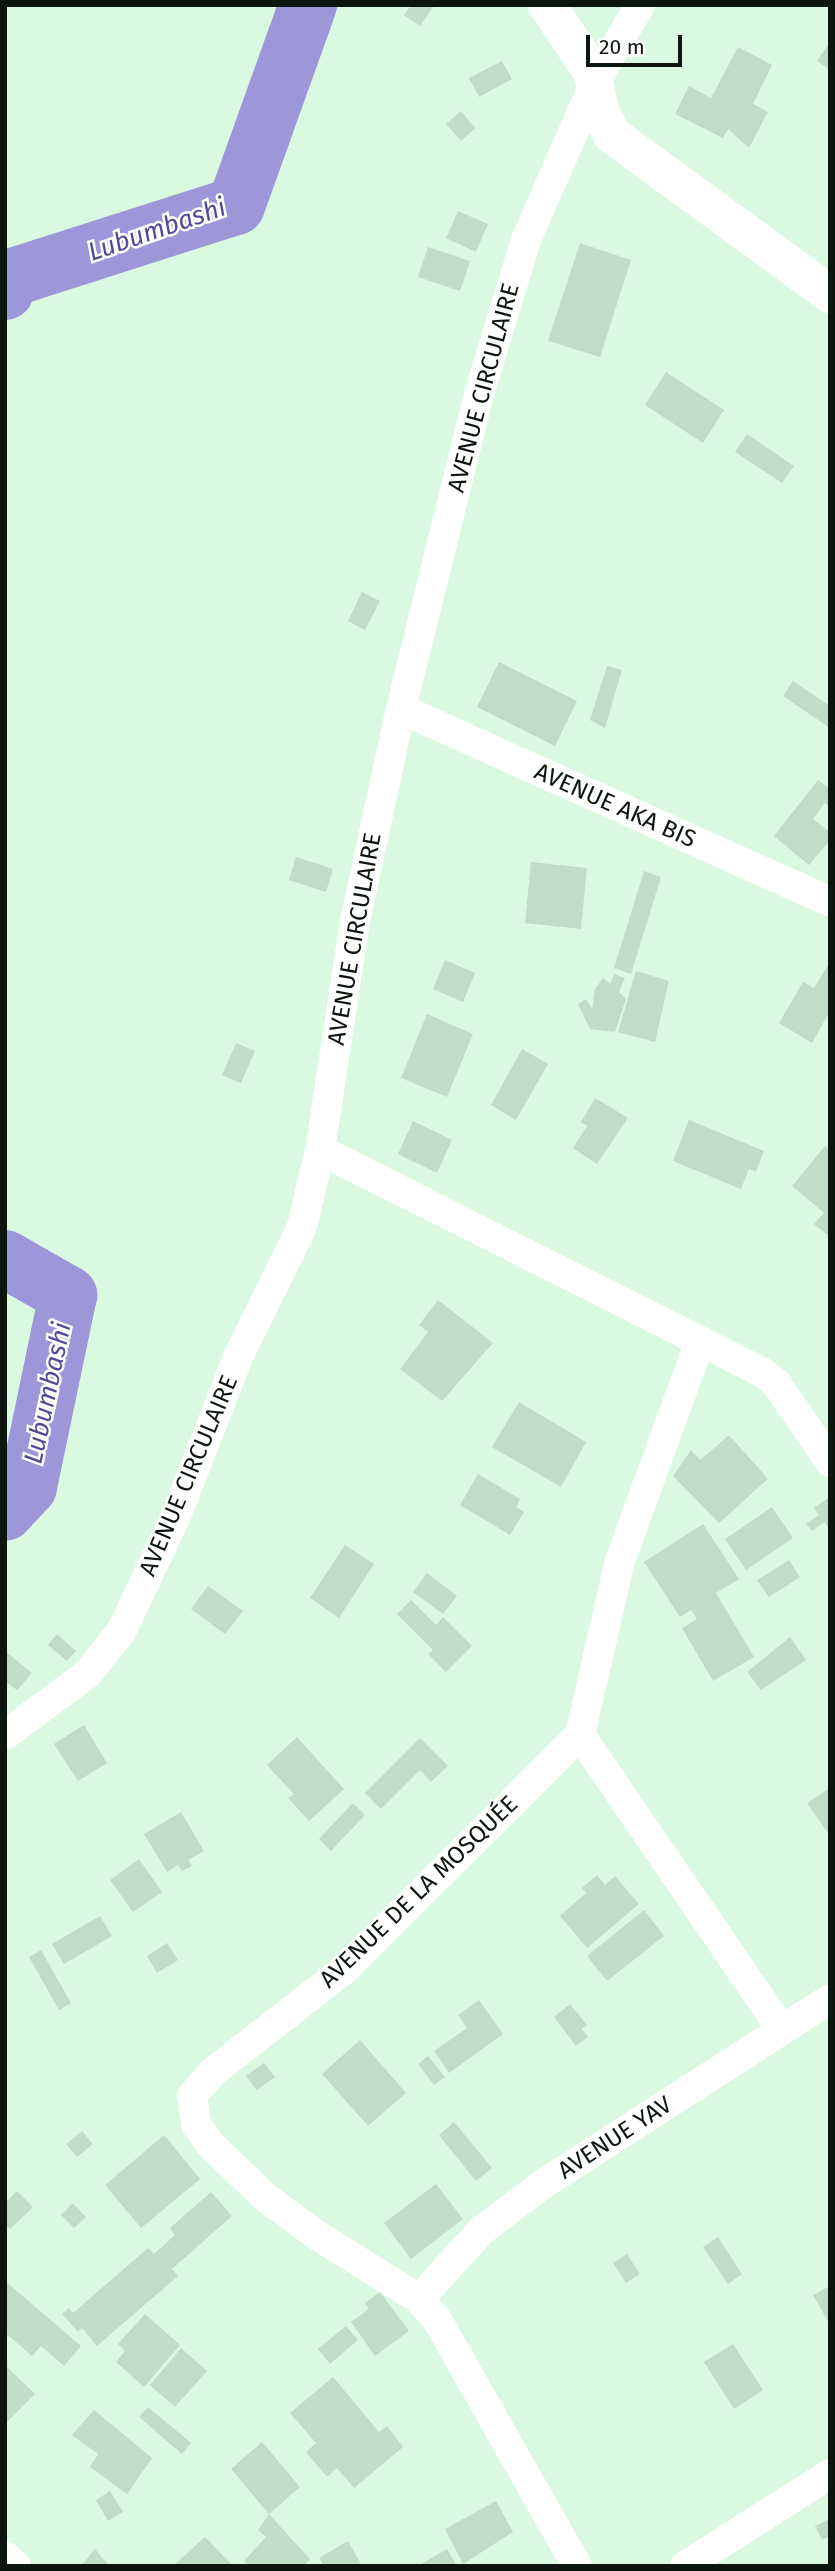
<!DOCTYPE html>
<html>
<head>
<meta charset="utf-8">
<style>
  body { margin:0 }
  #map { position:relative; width:835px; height:2571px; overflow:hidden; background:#dbf8e1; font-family:"Fira Sans",sans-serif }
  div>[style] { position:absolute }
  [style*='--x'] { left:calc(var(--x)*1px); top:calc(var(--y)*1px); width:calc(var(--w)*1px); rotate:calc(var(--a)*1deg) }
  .river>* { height:58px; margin:-29px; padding:0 29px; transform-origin:29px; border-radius:29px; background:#9d97d9 }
  .building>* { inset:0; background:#c1ddc7 }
  .street>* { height:30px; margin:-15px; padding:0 15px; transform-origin:15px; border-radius:15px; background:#fff }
  .secondary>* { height:38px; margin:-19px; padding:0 19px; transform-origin:19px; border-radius:19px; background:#fff }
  span { translate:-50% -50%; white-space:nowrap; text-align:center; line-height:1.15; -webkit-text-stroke:5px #fff; paint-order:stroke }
  .street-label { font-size:24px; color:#0c160e }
  .water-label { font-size:26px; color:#554898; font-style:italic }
  .frame { position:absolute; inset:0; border:7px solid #0c160e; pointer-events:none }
  .scale { position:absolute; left:586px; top:35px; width:96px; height:32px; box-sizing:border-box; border:4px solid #0c160e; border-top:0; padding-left:9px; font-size:21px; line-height:24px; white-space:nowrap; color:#0c160e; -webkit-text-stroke:5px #fff; paint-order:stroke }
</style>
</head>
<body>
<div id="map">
  <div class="river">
    <i style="--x:5;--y:291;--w:14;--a:-69"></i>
    <i style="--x:10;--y:278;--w:237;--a:-17.7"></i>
    <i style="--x:236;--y:206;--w:214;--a:-70.3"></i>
    <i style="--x:5;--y:1259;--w:73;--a:29.7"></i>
    <i style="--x:68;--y:1295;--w:196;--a:101.8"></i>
    <i style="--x:28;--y:1487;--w:34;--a:133"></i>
  </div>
  <div class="building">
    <i style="clip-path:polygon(411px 5px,434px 6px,420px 26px,404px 15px)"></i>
    <i style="clip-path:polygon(830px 42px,830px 70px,817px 61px)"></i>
    <i style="clip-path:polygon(738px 47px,772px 65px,753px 104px,768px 112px,749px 148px,728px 129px,723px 138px,675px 114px,689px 86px,711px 98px)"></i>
    <i style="clip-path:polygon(502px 61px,512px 79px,479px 97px,469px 78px)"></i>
    <i style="clip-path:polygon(461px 111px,475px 128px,461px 141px,446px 124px)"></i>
    <i style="clip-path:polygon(458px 211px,488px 224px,476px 252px,446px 238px)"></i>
    <i style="clip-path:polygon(580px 243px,631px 260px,600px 357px,548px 341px)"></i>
    <i style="clip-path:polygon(428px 247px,470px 261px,460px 291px,418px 277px)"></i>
    <i style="clip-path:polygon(666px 372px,724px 410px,703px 443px,645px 405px)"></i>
    <i style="clip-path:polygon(747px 434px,794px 466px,782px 483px,735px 452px)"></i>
    <i style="clip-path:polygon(362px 592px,380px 601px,365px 630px,348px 621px)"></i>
    <i style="clip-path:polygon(499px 662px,577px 701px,555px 746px,477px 707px)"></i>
    <i style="clip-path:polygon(607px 666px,622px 670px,605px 728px,590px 720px)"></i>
    <i style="clip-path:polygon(793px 681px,830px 706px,830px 728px,783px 696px)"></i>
    <i style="clip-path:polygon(818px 780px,830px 789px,830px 808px,825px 803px,813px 819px,830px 832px,830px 840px,809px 865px,774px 836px)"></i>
    <i style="clip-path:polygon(296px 857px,333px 869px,326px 892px,289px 880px)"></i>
    <i style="clip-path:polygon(531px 862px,587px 868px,581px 929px,525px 923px)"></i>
    <i style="clip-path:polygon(644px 871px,661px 877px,631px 974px,614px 968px)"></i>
    <i style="clip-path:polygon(445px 960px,475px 973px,463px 1002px,433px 989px)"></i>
    <i style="clip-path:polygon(830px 962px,830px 1011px,812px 1043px,779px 1023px,803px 982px,814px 988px)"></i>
    <i style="clip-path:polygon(636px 971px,669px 981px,655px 1042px,618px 1032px)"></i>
    <i style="clip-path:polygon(614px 974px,625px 978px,619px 992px,626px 999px,615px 1032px,590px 1029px,578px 1004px,586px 999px,592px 1009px,595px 989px,603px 978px,610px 984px)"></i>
    <i style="clip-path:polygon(427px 1014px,473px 1034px,447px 1097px,401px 1078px)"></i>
    <i style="clip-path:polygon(236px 1043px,255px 1051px,241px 1083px,222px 1075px)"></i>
    <i style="clip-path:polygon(522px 1049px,548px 1064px,516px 1120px,491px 1105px)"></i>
    <i style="clip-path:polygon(595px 1098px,628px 1118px,597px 1164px,573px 1148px,587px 1126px,581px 1122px)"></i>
    <i style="clip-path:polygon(689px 1120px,764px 1151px,756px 1172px,749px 1169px,741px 1189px,673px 1161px)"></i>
    <i style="clip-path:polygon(413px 1121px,452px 1140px,437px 1173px,398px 1154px)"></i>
    <i style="clip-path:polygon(825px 1146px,830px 1150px,830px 1237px,814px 1224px,824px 1213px,792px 1186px)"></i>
    <i style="clip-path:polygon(438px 1300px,493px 1343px,442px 1401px,400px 1369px,428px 1332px,419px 1325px)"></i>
    <i style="clip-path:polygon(519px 1402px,586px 1442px,561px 1487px,492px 1447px)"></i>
    <i style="clip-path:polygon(729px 1435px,768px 1479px,719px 1523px,673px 1476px,691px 1450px,700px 1460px)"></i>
    <i style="clip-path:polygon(478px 1474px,520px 1499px,516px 1507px,524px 1512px,510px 1535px,460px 1505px)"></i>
    <i style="clip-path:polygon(828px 1498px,830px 1530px,824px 1522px,812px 1531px,806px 1524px,819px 1515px,814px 1508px)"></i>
    <i style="clip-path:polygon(772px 1507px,793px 1538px,746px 1570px,725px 1539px)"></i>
    <i style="clip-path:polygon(703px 1524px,739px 1579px,716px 1593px,754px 1657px,713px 1681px,682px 1628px,697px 1619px,691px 1610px,680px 1617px,644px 1562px)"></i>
    <i style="clip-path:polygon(345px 1545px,374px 1564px,339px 1618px,310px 1598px)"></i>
    <i style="clip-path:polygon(789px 1560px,800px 1577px,769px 1597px,757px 1580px)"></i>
    <i style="clip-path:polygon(427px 1573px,457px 1596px,443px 1614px,413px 1592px)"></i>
    <i style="clip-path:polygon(208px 1586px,243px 1611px,225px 1634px,191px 1609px)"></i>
    <i style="clip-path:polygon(411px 1600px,436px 1625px,443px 1617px,472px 1646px,446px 1672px,428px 1654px,433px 1650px,397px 1614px)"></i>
    <i style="clip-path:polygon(57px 1634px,76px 1651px,67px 1661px,48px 1645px)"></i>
    <i style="clip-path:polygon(790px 1637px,806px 1660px,761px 1690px,747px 1672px)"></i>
    <i style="clip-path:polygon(5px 1651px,32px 1673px,17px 1690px,5px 1681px)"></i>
    <i style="clip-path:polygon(84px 1725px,107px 1763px,78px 1781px,54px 1744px)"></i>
    <i style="clip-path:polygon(297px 1737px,344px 1789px,309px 1821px,288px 1798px,294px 1794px,267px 1765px)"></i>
    <i style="clip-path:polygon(420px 1738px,448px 1766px,431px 1782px,420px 1770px,381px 1809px,365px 1793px)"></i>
    <i style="clip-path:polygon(830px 1788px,830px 1836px,807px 1803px)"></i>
    <i style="clip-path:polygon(353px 1803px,365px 1815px,331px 1851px,319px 1839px)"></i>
    <i style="clip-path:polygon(181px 1812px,204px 1851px,188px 1860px,192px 1866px,182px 1871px,178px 1865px,167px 1872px,144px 1834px)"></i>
    <i style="clip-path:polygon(139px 1859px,162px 1892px,133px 1912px,110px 1880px)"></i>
    <i style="clip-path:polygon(597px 1875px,605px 1885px,615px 1876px,639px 1904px,587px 1948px,560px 1916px,586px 1893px,582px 1888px)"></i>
    <i style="clip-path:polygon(644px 1910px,664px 1936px,607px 1981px,587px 1956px)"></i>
    <i style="clip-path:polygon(100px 1916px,112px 1936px,64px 1964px,52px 1944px)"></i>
    <i style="clip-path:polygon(167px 1943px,178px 1960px,157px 1973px,147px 1956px)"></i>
    <i style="clip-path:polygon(41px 1950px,71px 2003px,59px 2010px,29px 1957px)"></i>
    <i style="clip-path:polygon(479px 2000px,503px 2034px,449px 2073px,434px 2051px,467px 2028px,458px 2015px)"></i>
    <i style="clip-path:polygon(570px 2004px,587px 2025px,582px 2029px,588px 2037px,576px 2046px,554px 2017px)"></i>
    <i style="clip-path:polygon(360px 2040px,406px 2093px,368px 2126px,322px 2074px)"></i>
    <i style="clip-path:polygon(428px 2056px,445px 2077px,434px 2085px,418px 2064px)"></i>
    <i style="clip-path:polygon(264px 2063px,275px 2077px,257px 2090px,246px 2076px)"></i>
    <i style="clip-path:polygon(454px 2122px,492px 2168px,476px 2181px,439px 2135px)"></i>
    <i style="clip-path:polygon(82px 2131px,93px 2144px,77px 2157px,66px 2144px)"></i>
    <i style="clip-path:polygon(164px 2135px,200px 2179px,141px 2228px,105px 2185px)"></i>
    <i style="clip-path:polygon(436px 2184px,463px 2219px,411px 2259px,384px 2223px)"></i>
    <i style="clip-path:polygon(17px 2191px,33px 2207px,10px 2229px,5px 2224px,5px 2203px)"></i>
    <i style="clip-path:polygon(211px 2192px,232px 2216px,172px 2269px,178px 2276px,97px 2346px,82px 2328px,78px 2332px,62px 2314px,69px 2308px,73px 2313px,148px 2248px,154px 2254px,175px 2235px,170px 2228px)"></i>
    <i style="clip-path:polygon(73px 2203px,86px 2217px,74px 2228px,61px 2215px)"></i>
    <i style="clip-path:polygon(718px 2237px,742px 2274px,728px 2284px,703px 2247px)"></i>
    <i style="clip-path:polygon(627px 2254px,640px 2274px,626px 2283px,613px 2263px)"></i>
    <i style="clip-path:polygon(5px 2281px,81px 2346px,64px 2366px,41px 2346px,32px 2356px,5px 2333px)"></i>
    <i style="clip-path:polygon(830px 2286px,830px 2325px,813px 2295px)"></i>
    <i style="clip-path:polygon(380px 2292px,409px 2331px,375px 2356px,351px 2322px,369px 2309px,365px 2303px)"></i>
    <i style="clip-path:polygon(145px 2314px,180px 2345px,144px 2387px,116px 2362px,125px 2351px,118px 2344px)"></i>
    <i style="clip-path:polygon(346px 2326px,358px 2340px,330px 2364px,318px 2349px)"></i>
    <i style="clip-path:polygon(733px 2344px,763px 2390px,734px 2409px,704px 2362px)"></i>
    <i style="clip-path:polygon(181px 2348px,207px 2371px,175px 2407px,150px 2385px)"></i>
    <i style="clip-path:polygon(5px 2365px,35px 2394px,5px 2424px)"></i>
    <i style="clip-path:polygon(333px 2377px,379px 2432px,387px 2426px,403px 2447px,354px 2488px,337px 2468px,327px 2477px,306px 2452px,316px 2443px,290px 2413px)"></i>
    <i style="clip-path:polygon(148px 2407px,191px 2443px,182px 2454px,139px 2417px)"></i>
    <i style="clip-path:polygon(94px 2410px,152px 2458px,127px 2494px,90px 2467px,98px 2454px,72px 2435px)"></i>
    <i style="clip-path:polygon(262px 2442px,300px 2487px,269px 2514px,231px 2469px)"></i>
    <i style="clip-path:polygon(110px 2491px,123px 2512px,108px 2521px,96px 2500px)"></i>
    <i style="clip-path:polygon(496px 2501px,513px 2532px,463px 2564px,445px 2529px)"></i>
    <i style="clip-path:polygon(269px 2514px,310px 2559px,304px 2566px,249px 2566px,244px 2561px,266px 2537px,258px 2530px)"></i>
    <i style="clip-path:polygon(830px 2519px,830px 2536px,822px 2540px,815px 2526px)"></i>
    <i style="clip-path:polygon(205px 2537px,233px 2566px,173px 2566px)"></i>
    <i style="clip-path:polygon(348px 2541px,362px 2566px,324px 2566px,319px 2558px)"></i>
    <i style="clip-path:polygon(95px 2549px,109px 2566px,81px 2566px)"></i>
    <i style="clip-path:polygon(447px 2549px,457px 2566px,418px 2566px)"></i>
  </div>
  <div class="street">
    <i style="--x:401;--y:709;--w:470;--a:24.2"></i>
    <i style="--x:320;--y:1150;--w:495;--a:26.7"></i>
    <i style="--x:762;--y:1372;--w:18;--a:38"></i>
    <i style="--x:776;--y:1383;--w:96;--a:55.6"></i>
    <i style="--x:5;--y:1735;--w:102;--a:-36.6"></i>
    <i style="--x:87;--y:1674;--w:54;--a:-51"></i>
    <i style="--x:121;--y:1632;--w:128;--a:-64.6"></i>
    <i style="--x:176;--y:1516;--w:171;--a:-68.7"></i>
    <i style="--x:238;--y:1357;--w:145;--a:-63.8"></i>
    <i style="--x:302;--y:1227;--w:79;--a:-76.8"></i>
    <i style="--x:320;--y:1150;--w:232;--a:-81.3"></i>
    <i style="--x:355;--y:921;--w:217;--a:-77.8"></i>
    <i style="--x:401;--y:709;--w:321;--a:-76.1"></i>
    <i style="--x:478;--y:397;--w:164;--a:-73"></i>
    <i style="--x:526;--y:240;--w:172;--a:-66.4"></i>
    <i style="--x:595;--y:82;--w:89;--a:-59.7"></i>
    <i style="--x:580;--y:1735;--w:356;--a:55.6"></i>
    <i style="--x:419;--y:2299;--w:92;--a:-47.6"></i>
    <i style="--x:481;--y:2231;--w:78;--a:-37.2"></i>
    <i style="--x:543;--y:2184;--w:341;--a:-32.8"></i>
    <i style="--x:5;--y:2556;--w:15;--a:42"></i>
    <i style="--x:577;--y:2566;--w:282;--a:-119.6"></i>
    <i style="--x:438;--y:2321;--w:29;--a:-131"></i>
    <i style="--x:419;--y:2299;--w:119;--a:-148"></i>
    <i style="--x:318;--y:2236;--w:64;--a:-143.8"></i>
    <i style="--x:266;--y:2198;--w:78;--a:-136"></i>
    <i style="--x:210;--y:2144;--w:24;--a:-125"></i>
    <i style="--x:196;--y:2124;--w:28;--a:-98"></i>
    <i style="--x:192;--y:2096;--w:33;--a:-49"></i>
    <i style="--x:214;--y:2071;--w:166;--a:-37.9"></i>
    <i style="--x:345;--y:1969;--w:332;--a:-44.9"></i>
    <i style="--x:580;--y:1735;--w:179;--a:-77.1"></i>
    <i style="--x:620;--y:1561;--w:234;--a:-70"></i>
    <i style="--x:685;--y:2566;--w:172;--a:-32.4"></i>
  </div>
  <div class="secondary">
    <i style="--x:547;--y:5;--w:81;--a:56.1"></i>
    <i style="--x:592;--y:72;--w:39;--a:78"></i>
    <i style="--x:600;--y:110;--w:28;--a:64"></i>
    <i style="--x:612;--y:135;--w:270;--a:36.1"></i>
  </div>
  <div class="street-label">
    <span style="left:484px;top:388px;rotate:-75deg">AVENUE CIRCULAIRE</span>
    <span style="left:615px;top:806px;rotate:24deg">AVENUE AKA BIS</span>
    <span style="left:355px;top:939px;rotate:-80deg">AVENUE CIRCULAIRE</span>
    <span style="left:189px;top:1476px;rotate:-67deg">AVENUE CIRCULAIRE</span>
    <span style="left:419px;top:1892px;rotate:-44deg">AVENUE DE LA MOSQUÉE</span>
    <span style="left:615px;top:2138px;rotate:-33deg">AVENUE YAV</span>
  </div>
  <div class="water-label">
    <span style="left:157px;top:230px;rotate:-19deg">Lubumbashi</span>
    <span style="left:48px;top:1393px;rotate:-78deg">Lubumbashi</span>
  </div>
  <div class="frame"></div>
  <div class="scale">20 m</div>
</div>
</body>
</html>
